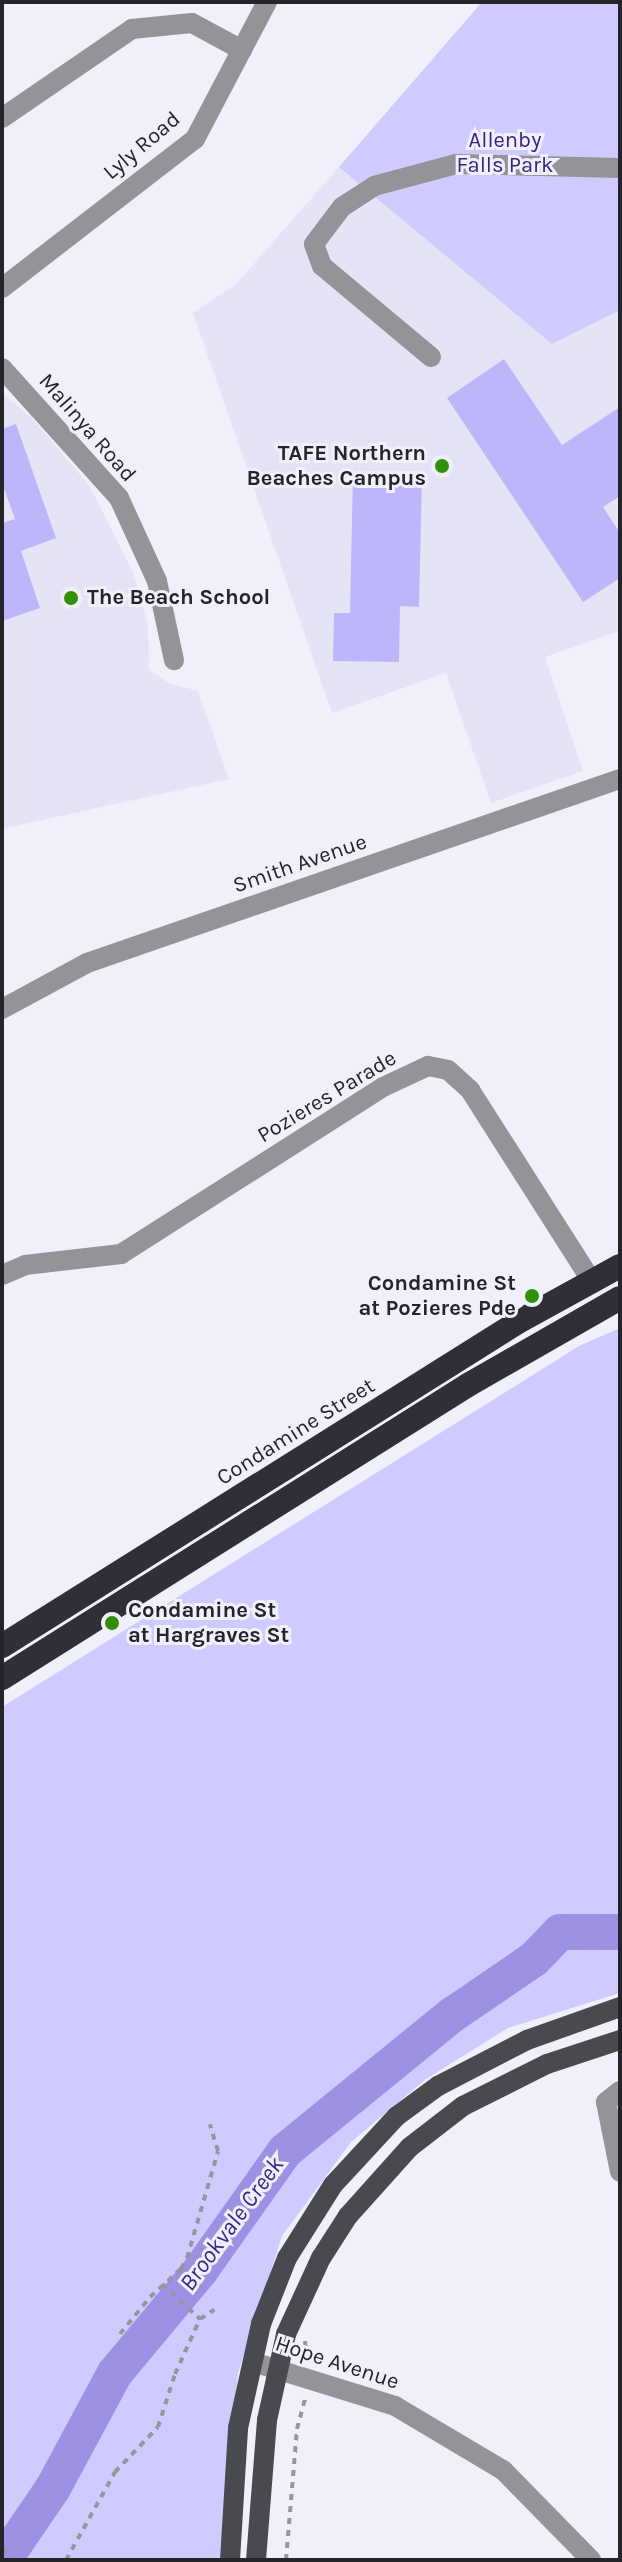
<!DOCTYPE html>
<html>
<head>
<meta charset="utf-8">
<style>
  body { margin:0 }
  #map { position:relative; width:622px; height:2562px; overflow:hidden; background:#f0f0fb; font-family:Karla,sans-serif }
  div>[style] { position:absolute }
  [style*='--x'] { left:calc(var(--x)*1px); top:calc(var(--y)*1px); width:calc(var(--w)*1px); rotate:calc(var(--a)*1deg) }
  .built>* { inset:0; background:#e5e4f6 }
  .green>* { inset:0; background:#d0cbfe }
  .river>* { height:36px; margin:-18px; padding:0 18px; transform-origin:18px; border-radius:18px; background:#9d91e4 }
  .building>* { inset:0; background:#beb6fa }
  .path>* { height:4px; margin-top:-2px; transform-origin:0; background:repeating-linear-gradient(90deg,#97969e 0 6px,transparent 0 12px) }
  .minor>* { height:20px; margin:-10px; padding:0 10px; transform-origin:10px; border-radius:10px; background:#949398 }
  .major>* { height:20px; margin:-10px; padding:0 10px; transform-origin:10px; border-radius:10px; background:#494950 }
  .highway>* { height:24px; margin:-12px; padding:0 12px; transform-origin:12px; border-radius:12px; background:#302f38 }
  .dots>* { width:22px; height:22px; translate:-50% -50%; box-sizing:border-box; border:4px solid #f0f0fb; border-radius:50% }
  span { translate:-50% -50%; white-space:nowrap; text-align:center; line-height:1.15; -webkit-text-stroke:6px #f0f0fb; paint-order:stroke }
  .park-label { font-size:22px; color:#3d2282 }
  .street-label { font-size:22px; color:#252428 }
  .poi-label { font-size:22px; color:#252428; font-weight:700 }
  .right { translate:-100% -50%; text-align:right }
  .left { translate:0 -50%; text-align:left }
  .water-label { font-size:24px; color:#402686; font-style:italic }
  .frame { position:absolute; inset:0; border:4px solid #252428; pointer-events:none }
</style>
</head>
<body>
<div id="map">
  <div class="built">
    <i style="clip-path:polygon(620px 140px,620px 631px,545px 657px,583px 771px,491px 803px,446px 673px,332px 713px,193px 313px,236px 284px,339px 167px,349px 176px)"></i>
    <i style="clip-path:polygon(2px 393px,31px 417px,89px 485px,133px 572px,148px 624px,149px 670px,169px 683px,198px 691px,229px 779px,2px 829px)"></i>
  </div>
  <div class="green">
    <i style="clip-path:polygon(482px 2px,620px 2px,620px 310px,552px 344px,339px 167px)"></i>
    <i style="clip-path:polygon(620px 1328px,620px 1993px,508px 2028px,426px 2079px,351px 2142px,282px 2236px,238px 2373px,222px 2560px,2px 2560px,2px 1707px,579px 1346px)"></i>
  </div>
  <div class="river">
    <i style="--x:4;--y:2560;--w:87;--a:-55.8"></i>
    <i style="--x:53;--y:2488;--w:131;--a:-61.7"></i>
    <i style="--x:115;--y:2373;--w:133;--a:-50.2"></i>
    <i style="--x:200;--y:2271;--w:147;--a:-54.7"></i>
    <i style="--x:285;--y:2151;--w:215;--a:-39.2"></i>
    <i style="--x:452;--y:2015;--w:99;--a:-34.3"></i>
    <i style="--x:534;--y:1959;--w:37;--a:-46"></i>
    <i style="--x:560;--y:1932;--w:60;--a:0"></i>
  </div>
  <div class="building">
    <i style="clip-path:polygon(504px 359px,562px 445px,620px 407px,620px 496px,603px 507px,620px 533px,620px 578px,583px 602px,447px 398px)"></i>
    <i style="clip-path:polygon(16px 424px,56px 538px,21px 551px,40px 608px,2px 621px,2px 523px,15px 519px,2px 483px,2px 429px)"></i>
    <i style="clip-path:polygon(353px 474px,422px 476px,419px 607px,400px 606px,399px 662px,333px 661px,334px 613px,350px 613px)"></i>
  </div>
  <div class="path">
    <i style="--x:162;--y:2284;--w:52;--a:42.6"></i>
    <i style="--x:120;--y:2334;--w:48;--a:-51"></i>
    <i style="--x:150;--y:2297;--w:42;--a:-42.1"></i>
    <i style="--x:181;--y:2269;--w:13;--a:-61"></i>
    <i style="--x:187;--y:2258;--w:111;--a:-73.8"></i>
    <i style="--x:218;--y:2151;--w:28;--a:-107"></i>
    <i style="--x:305;--y:2341;--w:19;--a:84"></i>
    <i style="--x:2;--y:2548;--w:16;--a:50"></i>
    <i style="--x:66;--y:2560;--w:101;--a:-60.9"></i>
    <i style="--x:115;--y:2472;--w:62;--a:-46.3"></i>
    <i style="--x:158;--y:2427;--w:56;--a:-72.2"></i>
    <i style="--x:175;--y:2374;--w:60;--a:-65.6"></i>
    <i style="--x:200;--y:2319;--w:17;--a:-33"></i>
    <i style="--x:286;--y:2560;--w:131;--a:-85.2"></i>
    <i style="--x:297;--y:2429;--w:34;--a:-75"></i>
  </div>
  <div class="minor">
    <i style="--x:2;--y:118;--w:158;--a:-34.4"></i>
    <i style="--x:132;--y:29;--w:60;--a:-5.7"></i>
    <i style="--x:192;--y:23;--w:57;--a:28.4"></i>
    <i style="--x:2;--y:288;--w:244;--a:-37.7"></i>
    <i style="--x:195;--y:139;--w:155;--a:-62.3"></i>
    <i style="--x:431;--y:357;--w:142;--a:-140.1"></i>
    <i style="--x:322;--y:266;--w:23;--a:-110"></i>
    <i style="--x:314;--y:244;--w:46;--a:-52.9"></i>
    <i style="--x:342;--y:207;--w:38;--a:-33"></i>
    <i style="--x:374;--y:186;--w:85;--a:-15"></i>
    <i style="--x:456;--y:164;--w:164;--a:1.4"></i>
    <i style="--x:2;--y:368;--w:175;--a:48"></i>
    <i style="--x:119;--y:498;--w:91;--a:65.4"></i>
    <i style="--x:157;--y:581;--w:81;--a:77.9"></i>
    <i style="--x:2;--y:1009;--w:97;--a:-28.4"></i>
    <i style="--x:87;--y:963;--w:564;--a:-19.05"></i>
    <i style="--x:2;--y:1275;--w:25;--a:-23"></i>
    <i style="--x:25;--y:1265;--w:97;--a:-6.5"></i>
    <i style="--x:121;--y:1254;--w:311;--a:-32.5"></i>
    <i style="--x:383;--y:1087;--w:50;--a:-25"></i>
    <i style="--x:428;--y:1066;--w:20;--a:11"></i>
    <i style="--x:448;--y:1070;--w:30;--a:42"></i>
    <i style="--x:470;--y:1090;--w:225;--a:57.5"></i>
    <i style="--x:620;--y:2091;--w:18;--a:142"></i>
    <i style="--x:606;--y:2102;--w:71;--a:78.7"></i>
    <i style="--x:253;--y:2362;--w:149;--a:17.2"></i>
    <i style="--x:395;--y:2406;--w:126;--a:30.7"></i>
    <i style="--x:503;--y:2470;--w:126;--a:45.6"></i>
  </div>
  <div class="major">
    <i style="--x:230;--y:2560;--w:132;--a:-86.5"></i>
    <i style="--x:238;--y:2428;--w:107;--a:-77.5"></i>
    <i style="--x:261;--y:2324;--w:71;--a:-68.5"></i>
    <i style="--x:287;--y:2258;--w:86;--a:-57.8"></i>
    <i style="--x:333;--y:2185;--w:94;--a:-47.2"></i>
    <i style="--x:397;--y:2116;--w:51;--a:-36.2"></i>
    <i style="--x:438;--y:2086;--w:100;--a:-27.3"></i>
    <i style="--x:527;--y:2040;--w:99;--a:-19.5"></i>
    <i style="--x:256;--y:2560;--w:140;--a:-85.5"></i>
    <i style="--x:267;--y:2420;--w:88;--a:-77.5"></i>
    <i style="--x:286;--y:2334;--w:84;--a:-65.3"></i>
    <i style="--x:321;--y:2258;--w:50;--a:-57.3"></i>
    <i style="--x:348;--y:2216;--w:93;--a:-48.1"></i>
    <i style="--x:410;--y:2147;--w:67;--a:-37.7"></i>
    <i style="--x:463;--y:2106;--w:94;--a:-26.6"></i>
    <i style="--x:547;--y:2064;--w:77;--a:-18.2"></i>
  </div>
  <div class="highway">
    <i style="--x:2;--y:1646;--w:609;--a:-32.12"></i>
    <i style="--x:518;--y:1322;--w:116;--a:-28.8"></i>
    <i style="--x:2;--y:1678;--w:550;--a:-32.16"></i>
    <i style="--x:468;--y:1385;--w:175;--a:-29.8"></i>
  </div>
  <div class="dots">
    <i style="left:442px;top:466px;background:#319007"></i>
    <i style="left:71px;top:598px;background:#319007"></i>
    <i style="left:532px;top:1296px;background:#319007"></i>
    <i style="left:112px;top:1623px;background:#319007"></i>
  </div>
  <div class="park-label">
    <span style="left:505px;top:153px">Allenby<br>Falls Park</span>
  </div>
  <div class="street-label">
    <span style="left:142px;top:146px;rotate:-40deg">Lyly Road</span>
    <span style="left:87px;top:428px;rotate:49deg">Malinya Road</span>
    <span style="left:300px;top:864px;rotate:-19deg">Smith Avenue</span>
    <span style="left:327px;top:1097px;rotate:-31deg">Pozieres Parade</span>
    <span style="left:296px;top:1432px;rotate:-32deg">Condamine Street</span>
    <span style="left:337px;top:2363px;rotate:18deg">Hope Avenue</span>
  </div>
  <div class="poi-label">
    <span class="right" style="left:426px;top:466px">TAFE Northern<br>Beaches Campus</span>
    <span class="left" style="left:87px;top:598px">The Beach School</span>
    <span class="right" style="left:516px;top:1296px">Condamine St<br>at Pozieres Pde</span>
    <span class="left" style="left:128px;top:1623px">Condamine St<br>at Hargraves St</span>
  </div>
  <div class="water-label">
    <span style="left:232px;top:2224px;rotate:-54deg">Brookvale Creek</span>
  </div>
  <div class="frame"></div>
</div>
</body>
</html>
